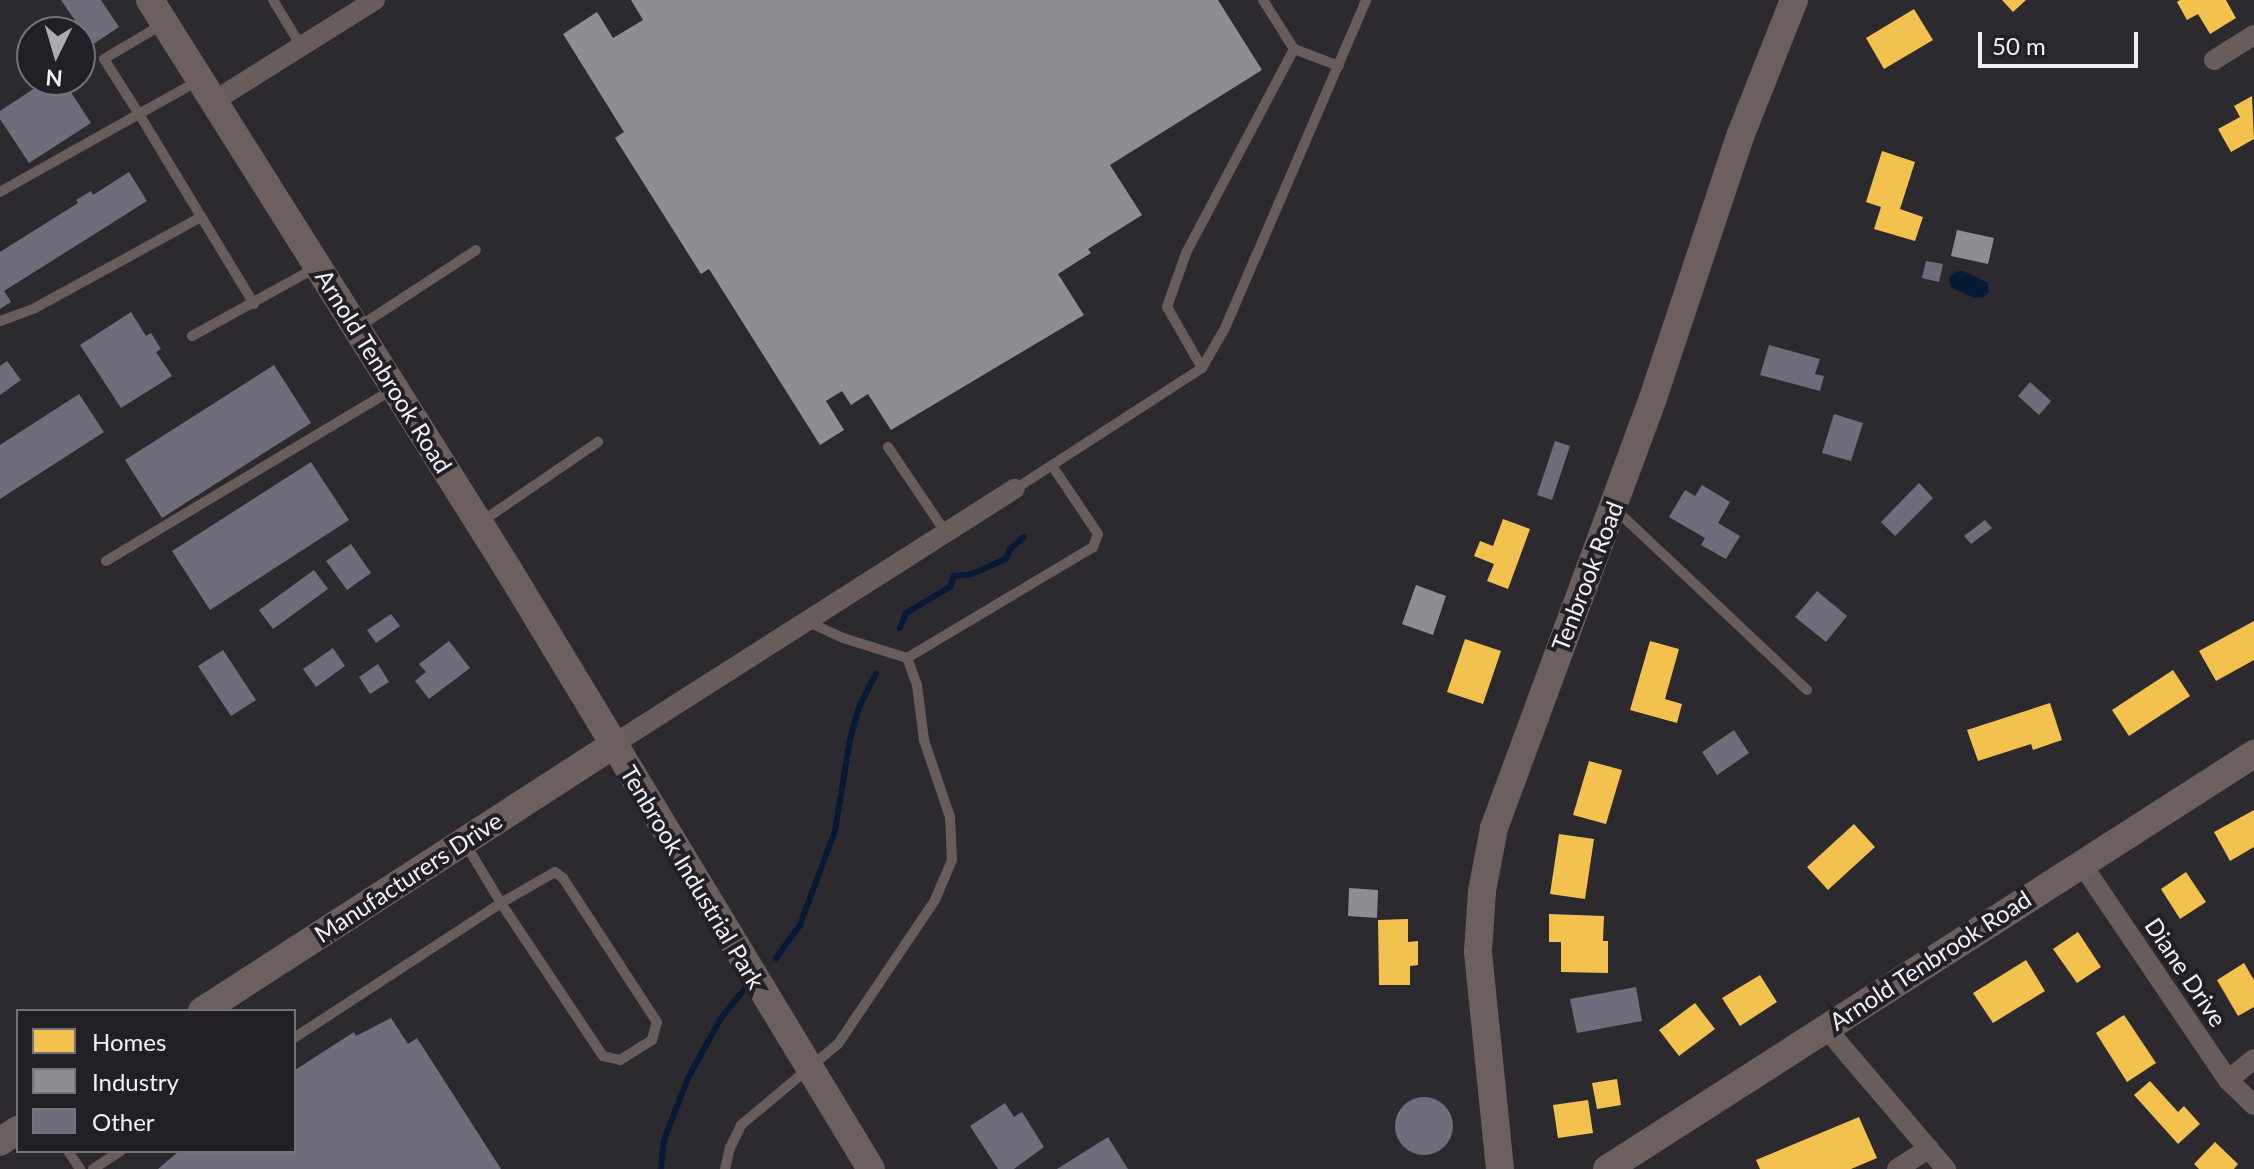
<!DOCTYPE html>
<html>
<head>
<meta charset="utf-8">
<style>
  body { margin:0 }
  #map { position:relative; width:2254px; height:1169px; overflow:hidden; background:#2c2a2e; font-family:Lato,sans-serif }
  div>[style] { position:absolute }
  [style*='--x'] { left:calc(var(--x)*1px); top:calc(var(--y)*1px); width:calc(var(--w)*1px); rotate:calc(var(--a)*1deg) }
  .water>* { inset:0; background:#061a36 }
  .homes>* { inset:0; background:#f2c14e }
  .industry>* { inset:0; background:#8d8d92 }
  .stream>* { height:6px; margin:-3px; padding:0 3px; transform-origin:3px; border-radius:3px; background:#061a36 }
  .building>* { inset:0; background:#706c7c }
  .round { border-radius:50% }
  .lane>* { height:10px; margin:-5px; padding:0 5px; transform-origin:5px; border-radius:5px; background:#685d5b }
  .street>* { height:20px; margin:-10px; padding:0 10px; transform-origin:10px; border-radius:10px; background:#685d5b }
  .secondary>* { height:28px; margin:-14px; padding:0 14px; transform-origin:14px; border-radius:14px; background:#6c5f5d }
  span { translate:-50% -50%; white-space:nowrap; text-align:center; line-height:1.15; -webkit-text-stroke:8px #221f26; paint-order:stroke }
  .street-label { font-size:24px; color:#f2f0f5 }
  .legend { position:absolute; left:16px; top:1009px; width:280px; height:144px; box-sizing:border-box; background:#221f26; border:2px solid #757379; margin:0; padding:10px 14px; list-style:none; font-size:24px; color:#f2f0f5 }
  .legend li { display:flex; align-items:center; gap:16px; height:40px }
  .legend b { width:40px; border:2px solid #757379 }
  .north { position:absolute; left:16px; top:16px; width:80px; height:80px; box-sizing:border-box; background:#221f26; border:2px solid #757379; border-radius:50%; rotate:185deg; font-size:22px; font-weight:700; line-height:32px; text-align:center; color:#f2f0f5 }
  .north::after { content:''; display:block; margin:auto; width:28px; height:36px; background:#adabaf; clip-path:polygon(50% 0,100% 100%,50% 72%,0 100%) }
  .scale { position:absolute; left:1978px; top:32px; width:160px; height:36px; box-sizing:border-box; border:4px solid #f2f0f5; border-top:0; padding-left:10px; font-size:24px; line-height:28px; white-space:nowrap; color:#f2f0f5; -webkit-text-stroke:6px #221f26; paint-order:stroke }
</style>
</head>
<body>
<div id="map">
  <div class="water">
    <i style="clip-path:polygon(1963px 271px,1988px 283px,1989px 292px,1984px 297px,1975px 298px,1950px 287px,1949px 278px,1954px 272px)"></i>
  </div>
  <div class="homes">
    <i style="clip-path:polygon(2002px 0,2026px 0,2013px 12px)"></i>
    <i style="clip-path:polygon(2180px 0,2226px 0,2236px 18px,2210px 34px,2198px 14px,2187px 20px,2177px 2px)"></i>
    <i style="clip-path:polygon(1914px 9px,1933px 40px,1884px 69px,1866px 38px)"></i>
    <i style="clip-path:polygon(2252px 96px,2254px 139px,2231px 152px,2218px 129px,2240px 117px,2234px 106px)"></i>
    <i style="clip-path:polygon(1882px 151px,1915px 162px,1900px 209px,1923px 217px,1915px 241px,1874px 229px,1881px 207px,1866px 202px)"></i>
    <i style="clip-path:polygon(1503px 519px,1530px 529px,1508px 589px,1487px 581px,1494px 564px,1474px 556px,1480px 541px,1493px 546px)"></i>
    <i style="clip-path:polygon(2254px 621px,2254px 660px,2216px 681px,2199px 651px)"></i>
    <i style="clip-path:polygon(1465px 639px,1501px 651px,1483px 704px,1447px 692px)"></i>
    <i style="clip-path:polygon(1650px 641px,1679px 649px,1665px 699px,1682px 704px,1677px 723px,1630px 710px)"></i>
    <i style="clip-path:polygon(2173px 670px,2190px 696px,2129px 736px,2112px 710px)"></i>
    <i style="clip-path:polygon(2050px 703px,2062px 740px,2033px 750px,2031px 744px,1978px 761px,1967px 730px)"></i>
    <i style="clip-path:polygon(1589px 761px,1622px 770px,1606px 824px,1573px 815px)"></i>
    <i style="clip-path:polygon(2254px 810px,2254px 847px,2230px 861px,2214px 832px)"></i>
    <i style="clip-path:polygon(1854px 824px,1875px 847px,1828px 890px,1807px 867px)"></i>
    <i style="clip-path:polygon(1559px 834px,1594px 839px,1585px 899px,1550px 894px)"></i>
    <i style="clip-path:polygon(2186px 872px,2206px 902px,2180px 919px,2161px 889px)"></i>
    <i style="clip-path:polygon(1549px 914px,1604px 916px,1603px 941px,1608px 941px,1608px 973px,1561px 972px,1561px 942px,1549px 942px)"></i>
    <i style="clip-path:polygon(1408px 919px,1408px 942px,1418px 941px,1418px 965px,1410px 966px,1410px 985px,1379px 985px,1378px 920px)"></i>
    <i style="clip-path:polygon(2078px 932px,2101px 967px,2077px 983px,2053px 949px)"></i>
    <i style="clip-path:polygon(2026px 960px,2045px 991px,1993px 1023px,1973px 993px)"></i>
    <i style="clip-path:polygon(2244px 963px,2254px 980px,2254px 1007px,2238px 1016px,2217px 980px)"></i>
    <i style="clip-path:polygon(1760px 975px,1777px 1002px,1740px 1026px,1722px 998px)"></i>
    <i style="clip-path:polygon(1695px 1003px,1715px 1029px,1679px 1056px,1659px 1030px)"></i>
    <i style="clip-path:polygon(2124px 1015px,2156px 1063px,2127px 1082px,2096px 1033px)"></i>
    <i style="clip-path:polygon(1617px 1079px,1621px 1105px,1597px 1109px,1592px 1083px)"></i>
    <i style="clip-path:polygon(2150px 1081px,2178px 1112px,2184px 1106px,2200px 1124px,2178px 1144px,2134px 1095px)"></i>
    <i style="clip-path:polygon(1588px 1100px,1593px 1133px,1558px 1138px,1553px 1105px)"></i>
    <i style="clip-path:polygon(1859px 1117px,1877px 1158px,1851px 1169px,1760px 1169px,1756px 1160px)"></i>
    <i style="clip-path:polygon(2215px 1142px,2238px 1164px,2234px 1169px,2199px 1169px,2194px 1164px)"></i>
  </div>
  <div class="industry">
    <i style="clip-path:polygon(631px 0,1218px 0,1262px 70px,1110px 165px,1142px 215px,1088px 249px,1091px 253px,1058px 274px,1084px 315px,891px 430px,868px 394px,851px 405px,842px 391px,826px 401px,844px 430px,820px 445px,709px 269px,701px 274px,615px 138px,624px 132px,563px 34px,597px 12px,613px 38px,643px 20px)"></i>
    <i style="clip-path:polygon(1957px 230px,1994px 238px,1988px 264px,1951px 256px)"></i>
    <i style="clip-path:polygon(1416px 585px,1446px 596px,1433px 635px,1402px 624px)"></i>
    <i style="clip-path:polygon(1349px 888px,1378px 890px,1377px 918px,1348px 916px)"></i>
  </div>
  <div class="stream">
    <i style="--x:900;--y:628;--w:16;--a:-68"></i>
    <i style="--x:906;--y:613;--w:51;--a:-30.6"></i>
    <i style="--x:950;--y:587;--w:12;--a:-70"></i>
    <i style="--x:954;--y:576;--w:18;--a:-6"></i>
    <i style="--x:972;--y:574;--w:37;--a:-24"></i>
    <i style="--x:1006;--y:559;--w:11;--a:-68"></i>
    <i style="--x:1010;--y:549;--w:18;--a:-41"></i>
    <i style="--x:776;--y:958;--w:41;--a:-54"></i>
    <i style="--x:800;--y:925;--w:100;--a:-69.6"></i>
    <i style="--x:835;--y:831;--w:93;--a:-80.7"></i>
    <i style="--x:850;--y:739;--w:35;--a:-74"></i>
    <i style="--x:860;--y:705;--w:35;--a:-63"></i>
    <i style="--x:661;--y:1169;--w:29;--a:-84"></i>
    <i style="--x:664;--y:1140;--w:66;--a:-68.8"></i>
    <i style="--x:688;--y:1078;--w:68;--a:-61.2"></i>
    <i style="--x:721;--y:1018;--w:36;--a:-51"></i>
  </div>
  <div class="building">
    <i style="clip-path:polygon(61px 0,101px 0,119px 27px,80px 53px,80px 32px,61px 32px,76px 22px)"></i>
    <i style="clip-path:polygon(47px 80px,63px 80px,91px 123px,29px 163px,0 119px,0 111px)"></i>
    <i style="clip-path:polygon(129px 172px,147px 201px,4px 291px,11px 302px,0 309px,0 252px,78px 203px,76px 200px,91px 191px,93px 195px)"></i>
    <i style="clip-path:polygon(1926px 261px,1943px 264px,1939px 282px,1922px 278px)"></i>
    <i style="clip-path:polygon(131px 312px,146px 336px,151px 333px,161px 349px,156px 352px,172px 376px,121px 408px,80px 345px)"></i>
    <i style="clip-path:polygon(1769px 345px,1820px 359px,1815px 374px,1824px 376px,1820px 391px,1760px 375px)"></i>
    <i style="clip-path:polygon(7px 361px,21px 380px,0 395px,0 366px)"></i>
    <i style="clip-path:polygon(274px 365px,311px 423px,162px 518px,125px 460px)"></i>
    <i style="clip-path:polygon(2030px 382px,2051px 401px,2039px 415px,2018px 396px)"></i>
    <i style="clip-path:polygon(79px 394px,104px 432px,0 499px,0 445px)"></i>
    <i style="clip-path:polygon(1834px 414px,1863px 423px,1851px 461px,1822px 453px)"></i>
    <i style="clip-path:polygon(1555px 441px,1570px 446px,1552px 500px,1537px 495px)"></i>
    <i style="clip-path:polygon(311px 462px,349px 520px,210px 610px,172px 551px)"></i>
    <i style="clip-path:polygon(1919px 483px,1933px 498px,1895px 536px,1881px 522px)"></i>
    <i style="clip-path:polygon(1702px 485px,1730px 502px,1718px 523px,1740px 536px,1726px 559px,1701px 545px,1705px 538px,1669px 517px,1685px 490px,1695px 496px)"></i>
    <i style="clip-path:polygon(1985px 520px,1992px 528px,1971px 544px,1964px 536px)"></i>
    <i style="clip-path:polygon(351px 544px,371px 573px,347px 590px,326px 561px)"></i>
    <i style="clip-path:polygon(314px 570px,328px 589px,273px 629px,259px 610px)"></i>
    <i style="clip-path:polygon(1817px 591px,1847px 616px,1826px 642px,1795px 617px)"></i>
    <i style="clip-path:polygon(391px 614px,400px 626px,376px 643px,367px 630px)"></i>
    <i style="clip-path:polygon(449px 641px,470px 668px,429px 699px,415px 681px,426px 672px,419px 664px)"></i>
    <i style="clip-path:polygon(333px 648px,345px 666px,316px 687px,303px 669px)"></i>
    <i style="clip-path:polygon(223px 650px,256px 700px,231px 716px,198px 666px)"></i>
    <i style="clip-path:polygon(378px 664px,389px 682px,370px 694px,359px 677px)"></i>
    <i style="clip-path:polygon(1734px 730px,1749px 753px,1717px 775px,1702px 752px)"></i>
    <i style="clip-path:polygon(1636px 987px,1642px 1021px,1577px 1033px,1570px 999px)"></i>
    <i style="clip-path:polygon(391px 1018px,408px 1044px,417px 1038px,501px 1169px,158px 1169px,179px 1151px,294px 1151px,295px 1070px,354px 1032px,356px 1036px)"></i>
    <i class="round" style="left:1395px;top:1097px;width:58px;height:58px"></i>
    <i style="clip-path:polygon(1005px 1103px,1014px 1117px,1022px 1112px,1044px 1147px,1014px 1169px,998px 1169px,970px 1126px)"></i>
    <i style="clip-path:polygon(1108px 1137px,1128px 1169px,1057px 1169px)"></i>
  </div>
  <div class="lane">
    <i style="--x:273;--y:0;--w:54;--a:58.7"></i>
    <i style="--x:1263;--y:0;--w:58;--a:57.7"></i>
    <i style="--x:1294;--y:49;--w:48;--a:20.7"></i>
    <i style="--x:198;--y:81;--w:68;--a:150.8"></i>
    <i style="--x:139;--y:114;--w:222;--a:58.8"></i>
    <i style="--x:0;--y:192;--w:159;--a:-29.3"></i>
    <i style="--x:139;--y:114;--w:65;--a:-122.5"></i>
    <i style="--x:104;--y:59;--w:69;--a:-30.7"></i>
    <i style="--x:0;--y:321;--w:37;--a:-20"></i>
    <i style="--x:35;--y:308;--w:189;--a:-28.7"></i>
    <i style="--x:357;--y:328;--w:142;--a:-33.2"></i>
    <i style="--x:192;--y:336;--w:143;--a:-28.9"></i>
    <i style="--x:1202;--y:368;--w:70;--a:-119.8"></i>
    <i style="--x:1167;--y:307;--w:57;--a:-70.6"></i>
    <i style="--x:1186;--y:253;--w:231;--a:-62.1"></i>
    <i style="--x:888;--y:447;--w:104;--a:56"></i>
    <i style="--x:1015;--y:489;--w:223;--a:-32.9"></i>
    <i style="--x:1202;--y:368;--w:46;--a:-60.1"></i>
    <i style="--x:1225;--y:328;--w:357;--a:-66.7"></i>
    <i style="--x:1615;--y:509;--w:264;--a:43.3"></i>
    <i style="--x:481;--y:522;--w:142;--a:-34.4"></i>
    <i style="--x:106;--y:561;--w:333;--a:-30.9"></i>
    <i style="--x:907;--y:658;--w:217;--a:-30.8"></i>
    <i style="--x:1093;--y:547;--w:14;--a:-69"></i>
    <i style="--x:1098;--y:534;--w:81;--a:-123.9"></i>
    <i style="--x:555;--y:872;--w:10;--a:37"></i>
    <i style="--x:563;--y:878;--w:172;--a:56.9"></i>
    <i style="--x:657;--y:1022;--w:19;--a:106"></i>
    <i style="--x:652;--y:1040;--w:38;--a:148"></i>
    <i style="--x:620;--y:1060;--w:17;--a:-167"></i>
    <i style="--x:603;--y:1056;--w:184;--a:-123.7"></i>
    <i style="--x:501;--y:903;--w:62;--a:-29.9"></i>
    <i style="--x:294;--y:1038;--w:247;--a:-33.1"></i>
    <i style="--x:501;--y:903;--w:70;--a:-121"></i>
    <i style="--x:68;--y:1151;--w:22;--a:56"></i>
    <i style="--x:93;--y:1169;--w:33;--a:-33"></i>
    <i style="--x:725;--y:1169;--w:22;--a:-77"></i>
    <i style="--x:730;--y:1148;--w:25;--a:-64"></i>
    <i style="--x:741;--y:1125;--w:126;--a:-39.9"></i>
    <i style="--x:838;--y:1044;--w:174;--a:-56"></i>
    <i style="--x:935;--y:900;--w:43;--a:-67"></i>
    <i style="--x:952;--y:860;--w:43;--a:-92.7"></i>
    <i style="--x:950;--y:817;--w:81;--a:-108.7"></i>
    <i style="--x:924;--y:740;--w:55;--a:-97.3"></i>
    <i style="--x:917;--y:685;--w:29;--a:-110"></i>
    <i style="--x:907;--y:658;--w:67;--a:-162.6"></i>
    <i style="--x:843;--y:638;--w:38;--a:-155"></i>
  </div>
  <div class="street">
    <i style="--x:2214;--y:60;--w:47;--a:-32"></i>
    <i style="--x:214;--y:101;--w:190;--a:-32.1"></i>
    <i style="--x:614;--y:744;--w:475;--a:-32.5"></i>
    <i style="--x:2081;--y:863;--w:262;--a:55.9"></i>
    <i style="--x:2228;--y:1080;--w:36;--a:44"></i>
    <i style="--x:1825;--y:1027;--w:187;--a:49.6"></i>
    <i style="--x:2228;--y:1080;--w:33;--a:-39"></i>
    <i style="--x:1897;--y:1169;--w:38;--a:-33"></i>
  </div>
  <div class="secondary">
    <i style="--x:150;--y:0;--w:672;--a:57.82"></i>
    <i style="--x:508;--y:569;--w:701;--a:58.83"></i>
    <i style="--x:202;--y:1011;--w:491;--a:-32.9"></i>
    <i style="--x:0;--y:1142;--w:22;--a:-34"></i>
    <i style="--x:1500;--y:1169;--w:219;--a:-95.8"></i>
    <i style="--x:1478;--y:951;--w:60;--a:-86.2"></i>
    <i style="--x:1482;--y:891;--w:64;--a:-79.2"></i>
    <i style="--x:1494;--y:828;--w:458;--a:-69.7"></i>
    <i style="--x:1653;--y:398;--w:278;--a:-71.6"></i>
    <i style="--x:1741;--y:134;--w:144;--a:-68.4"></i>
    <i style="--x:1607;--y:1169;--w:769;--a:-32.68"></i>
  </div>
  <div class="street-label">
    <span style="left:384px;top:371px;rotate:58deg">Arnold Tenbrook Road</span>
    <span style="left:1587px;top:576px;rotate:-69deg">Tenbrook Road</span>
    <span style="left:408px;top:877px;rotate:-33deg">Manufacturers Drive</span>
    <span style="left:693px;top:877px;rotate:59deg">Tenbrook Industrial Park</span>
    <span style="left:1930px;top:960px;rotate:-33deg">Arnold Tenbrook Road</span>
    <span style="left:2186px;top:972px;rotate:56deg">Diane Drive</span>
  </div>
  <ul class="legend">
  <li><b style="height:22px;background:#f2c14e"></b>Homes</li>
  <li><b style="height:22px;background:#8d8d92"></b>Industry</li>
  <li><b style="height:22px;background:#706c7c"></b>Other</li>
  </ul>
  <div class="north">N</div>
  <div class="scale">50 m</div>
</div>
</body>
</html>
